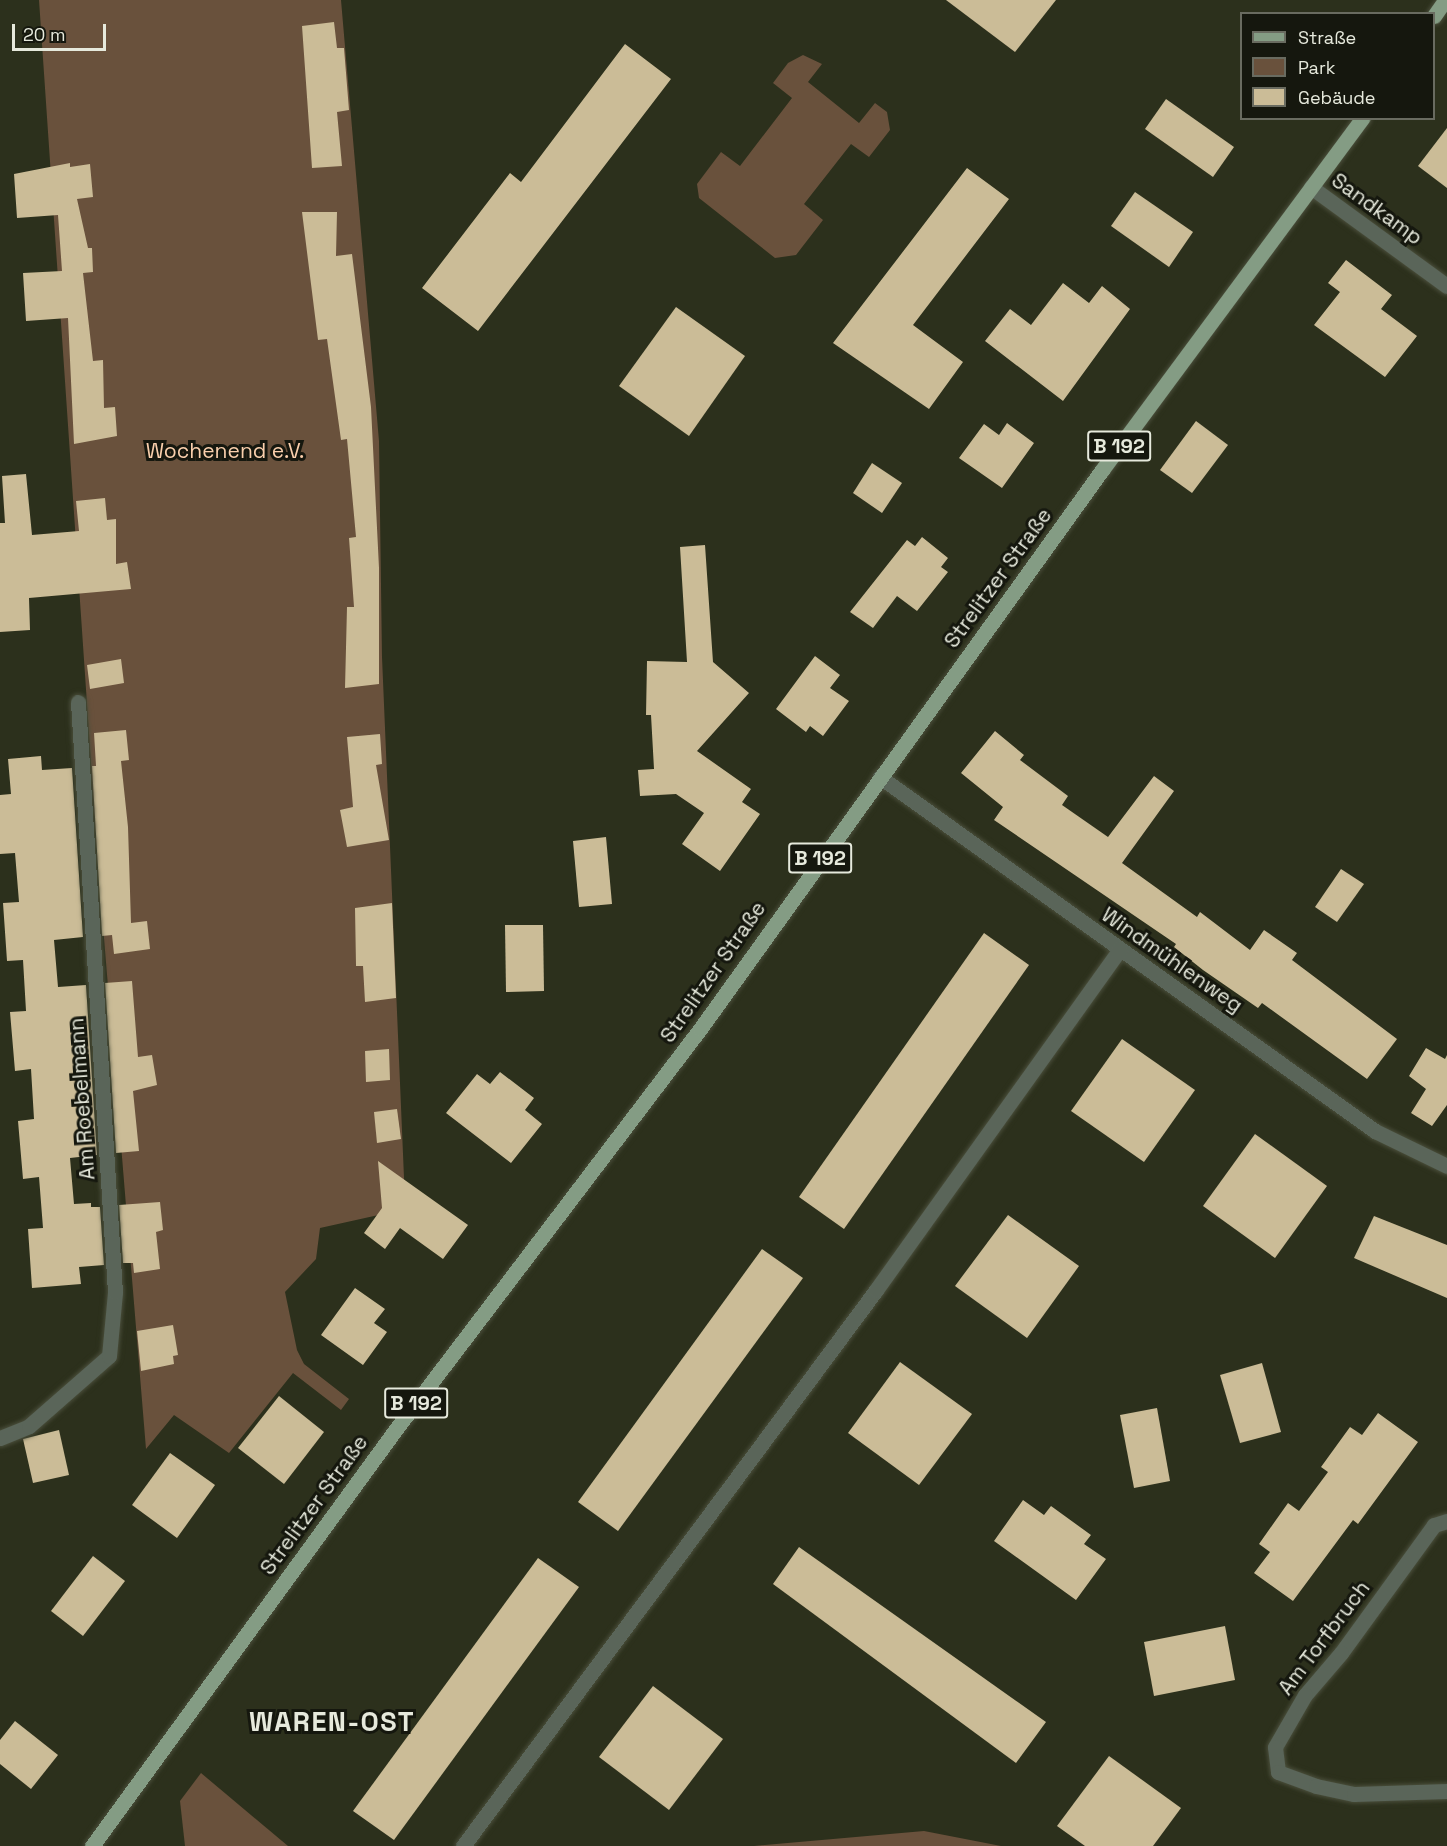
<!DOCTYPE html>
<html>
<head>
<meta charset="utf-8">
<style>
  body { margin:0 }
  #map { position:relative; width:1447px; height:1846px; overflow:hidden; background:#2c301c; font-family:"Space Grotesk",sans-serif }
  div>[style] { position:absolute }
  [style*='--x'] { left:calc(var(--x)*1px); top:calc(var(--y)*1px); width:calc(var(--w)*1px); rotate:calc(var(--a)*1deg) }
  .green>* { inset:0; background:#69513c }
  .building>* { inset:0; background:#cbbc97 }
  .roads { filter:drop-shadow(0 0 2px #4a4e3b) drop-shadow(0 0 2px #4a4e3b) }
  .street>* { height:15px; margin:-7.5px; padding:0 7.5px; transform-origin:7.5px; border-radius:7.5px; background:#5a6559 }
  .primary>* { height:15px; margin:-7.5px; padding:0 7.5px; transform-origin:7.5px; border-radius:7.5px; background:#849c84 }
  span { translate:-50% -50%; white-space:nowrap; text-align:center; line-height:1.15; -webkit-text-stroke:6px #15170e; paint-order:stroke }
  .shield-label span { padding:2px 4px; background:#15170e; border:2px solid; border-radius:4px; -webkit-text-stroke-width:0 }
  .shield-label { font-size:20px; color:#e6e9dc; font-weight:700 }
  .street-label { font-size:21px; color:#e6e9dc }
  .park-label { font-size:21px; color:#f9cfac }
  .district-label { font-size:27px; color:#e6e9dc; font-weight:700; letter-spacing:1.5px }
  .legend { position:absolute; left:1240px; top:12px; width:195px; height:108px; box-sizing:border-box; background:#15170e; border:2px solid #696b60; margin:0; padding:8px 10px; list-style:none; font-size:18px; color:#e6e9dc }
  .legend li { display:flex; align-items:center; gap:12px; height:30px }
  .legend b { width:30px; border:2px solid #696b60 }
  .scale { position:absolute; left:12px; top:24px; width:94px; height:27px; box-sizing:border-box; border:3px solid #e6e9dc; border-top:0; padding-left:8px; font-size:18px; line-height:21px; white-space:nowrap; color:#e6e9dc; -webkit-text-stroke:4px #15170e; paint-order:stroke }
</style>
</head>
<body>
<div id="map">
  <div class="green">
    <i style="clip-path:polygon(39px 0,341px 0,379px 441px,382px 657px,405px 1201px,392px 1212px,320px 1228px,316px 1259px,285px 1292px,297px 1350px,304px 1364px,349px 1399px,341px 1410px,293px 1373px,229px 1453px,174px 1415px,146px 1449px,98px 865px)"></i>
    <i style="clip-path:polygon(803px 55px,822px 64px,808px 82px,859px 123px,875px 103px,887px 112px,890px 130px,869px 157px,851px 144px,804px 204px,823px 220px,796px 255px,775px 258px,699px 198px,697px 184px,721px 152px,740px 166px,792px 98px,773px 83px,788px 63px)"></i>
    <i style="clip-path:polygon(201px 1773px,288px 1846px,185px 1846px,180px 1801px)"></i>
    <i style="clip-path:polygon(924px 1831px,1001px 1846px,754px 1846px)"></i>
  </div>
  <div class="building">
    <i style="clip-path:polygon(946px 0,1056px 0,1015px 52px)"></i>
    <i style="clip-path:polygon(334px 22px,337px 48px,344px 48px,349px 110px,337px 112px,342px 166px,312px 168px,302px 26px)"></i>
    <i style="clip-path:polygon(625px 44px,671px 79px,478px 331px,422px 288px,510px 173px,521px 182px)"></i>
    <i style="clip-path:polygon(1166px 99px,1234px 147px,1213px 177px,1145px 129px)"></i>
    <i style="clip-path:polygon(1447px 128px,1447px 188px,1418px 166px)"></i>
    <i style="clip-path:polygon(70px 163px,70px 167px,90px 164px,93px 197px,77px 199px,88px 248px,92px 248px,93px 272px,83px 273px,93px 361px,103px 360px,104px 408px,115px 407px,117px 436px,74px 444px,68px 318px,26px 321px,23px 273px,62px 271px,58px 215px,17px 218px,14px 174px)"></i>
    <i style="clip-path:polygon(967px 168px,1009px 199px,913px 325px,963px 362px,929px 409px,833px 343px)"></i>
    <i style="clip-path:polygon(1135px 192px,1193px 232px,1169px 267px,1111px 226px)"></i>
    <i style="clip-path:polygon(302px 212px,337px 212px,336px 256px,352px 254px,371px 407px,379px 568px,379px 684px,345px 688px,347px 607px,354px 607px,349px 538px,356px 537px,347px 439px,341px 440px,327px 339px,318px 340px)"></i>
    <i style="clip-path:polygon(1346px 260px,1392px 295px,1381px 309px,1417px 336px,1385px 377px,1314px 325px,1340px 292px,1328px 283px)"></i>
    <i style="clip-path:polygon(1063px 283px,1089px 303px,1102px 286px,1130px 309px,1063px 401px,985px 341px,1010px 309px,1031px 325px)"></i>
    <i style="clip-path:polygon(676px 307px,745px 356px,689px 436px,619px 386px)"></i>
    <i style="clip-path:polygon(1196px 421px,1228px 445px,1192px 493px,1160px 470px)"></i>
    <i style="clip-path:polygon(1007px 423px,1034px 443px,1002px 488px,959px 458px,984px 424px,999px 435px)"></i>
    <i style="clip-path:polygon(872px 463px,902px 483px,882px 513px,853px 493px)"></i>
    <i style="clip-path:polygon(26px 474px,32px 535px,79px 531px,76px 501px,105px 498px,107px 520px,116px 519px,116px 564px,127px 562px,131px 589px,29px 598px,30px 630px,0 632px,0 523px,5px 523px,2px 476px)"></i>
    <i style="clip-path:polygon(922px 537px,948px 558px,941px 567px,948px 572px,917px 611px,897px 596px,873px 628px,850px 612px,907px 540px,915px 546px)"></i>
    <i style="clip-path:polygon(705px 545px,713px 662px,749px 693px,697px 751px,751px 789px,742px 802px,760px 814px,720px 871px,682px 844px,704px 813px,676px 794px,640px 796px,638px 770px,654px 769px,651px 715px,646px 715px,647px 661px,687px 662px,680px 547px)"></i>
    <i style="clip-path:polygon(815px 656px,840px 675px,830px 688px,849px 701px,823px 736px,810px 726px,806px 732px,776px 709px)"></i>
    <i style="clip-path:polygon(121px 659px,124px 683px,90px 689px,87px 665px)"></i>
    <i style="clip-path:polygon(126px 730px,129px 760px,121px 761px,128px 827px,131px 923px,147px 921px,150px 949px,114px 954px,112px 935px,102px 936px,92px 766px,96px 766px,94px 733px)"></i>
    <i style="clip-path:polygon(995px 731px,1024px 755px,1020px 760px,1068px 796px,1062px 805px,1108px 837px,1154px 776px,1174px 791px,1122px 863px,1197px 917px,1200px 912px,1250px 950px,1264px 930px,1297px 953px,1292px 960px,1397px 1039px,1367px 1079px,1262px 1003px,1258px 1008px,1203px 970px,1174px 947px,1176px 944px,994px 820px,1003px 807px,961px 773px)"></i>
    <i style="clip-path:polygon(380px 734px,382px 764px,376px 765px,389px 840px,347px 847px,340px 810px,353px 807px,347px 737px)"></i>
    <i style="clip-path:polygon(41px 756px,42px 770px,72px 768px,83px 937px,54px 940px,58px 987px,86px 985px,97px 1155px,70px 1158px,74px 1204px,91px 1203px,91px 1207px,100px 1207px,104px 1265px,79px 1267px,81px 1284px,32px 1288px,28px 1229px,43px 1228px,39px 1177px,23px 1179px,18px 1121px,34px 1119px,31px 1069px,15px 1071px,10px 1012px,26px 1011px,23px 960px,7px 961px,3px 903px,19px 902px,15px 853px,0 854px,0 795px,11px 794px,8px 759px)"></i>
    <i style="clip-path:polygon(606px 837px,612px 904px,579px 907px,573px 841px)"></i>
    <i style="clip-path:polygon(1341px 869px,1364px 884px,1337px 922px,1315px 907px)"></i>
    <i style="clip-path:polygon(392px 903px,396px 998px,365px 1002px,363px 966px,356px 966px,355px 908px)"></i>
    <i style="clip-path:polygon(505px 925px,543px 925px,544px 991px,506px 992px)"></i>
    <i style="clip-path:polygon(984px 933px,1029px 965px,844px 1229px,799px 1197px)"></i>
    <i style="clip-path:polygon(132px 981px,138px 1057px,152px 1055px,157px 1085px,133px 1091px,139px 1151px,116px 1153px,105px 983px)"></i>
    <i style="clip-path:polygon(1122px 1039px,1195px 1090px,1144px 1162px,1071px 1111px)"></i>
    <i style="clip-path:polygon(1426px 1048px,1445px 1059px,1447px 1055px,1447px 1105px,1432px 1126px,1411px 1113px,1426px 1089px,1409px 1076px)"></i>
    <i style="clip-path:polygon(389px 1049px,390px 1080px,366px 1082px,365px 1051px)"></i>
    <i style="clip-path:polygon(500px 1072px,534px 1098px,525px 1110px,542px 1124px,511px 1163px,446px 1113px,477px 1074px,490px 1084px)"></i>
    <i style="clip-path:polygon(397px 1109px,401px 1139px,377px 1143px,374px 1112px)"></i>
    <i style="clip-path:polygon(1255px 1134px,1327px 1186px,1275px 1258px,1203px 1206px)"></i>
    <i style="clip-path:polygon(378px 1161px,468px 1225px,443px 1259px,400px 1228px,385px 1249px,364px 1233px,382px 1208px)"></i>
    <i style="clip-path:polygon(160px 1202px,163px 1230px,156px 1232px,160px 1269px,134px 1273px,133px 1263px,123px 1263px,119px 1205px)"></i>
    <i style="clip-path:polygon(1008px 1215px,1079px 1266px,1027px 1338px,955px 1286px)"></i>
    <i style="clip-path:polygon(1374px 1216px,1447px 1245px,1447px 1298px,1354px 1258px)"></i>
    <i style="clip-path:polygon(762px 1249px,803px 1278px,618px 1531px,578px 1502px)"></i>
    <i style="clip-path:polygon(355px 1288px,385px 1309px,374px 1323px,387px 1332px,363px 1365px,321px 1335px)"></i>
    <i style="clip-path:polygon(173px 1325px,178px 1355px,173px 1356px,174px 1364px,141px 1371px,137px 1331px)"></i>
    <i style="clip-path:polygon(900px 1362px,972px 1414px,919px 1485px,848px 1433px)"></i>
    <i style="clip-path:polygon(1262px 1363px,1281px 1432px,1240px 1443px,1220px 1375px)"></i>
    <i style="clip-path:polygon(279px 1396px,324px 1432px,284px 1484px,238px 1448px)"></i>
    <i style="clip-path:polygon(1157px 1408px,1170px 1481px,1134px 1488px,1120px 1415px)"></i>
    <i style="clip-path:polygon(1378px 1413px,1418px 1442px,1358px 1524px,1353px 1520px,1293px 1601px,1254px 1573px,1270px 1552px,1259px 1544px,1288px 1503px,1299px 1511px,1328px 1472px,1321px 1467px,1350px 1427px,1362px 1435px)"></i>
    <i style="clip-path:polygon(59px 1430px,69px 1475px,33px 1483px,23px 1439px)"></i>
    <i style="clip-path:polygon(170px 1453px,215px 1485px,177px 1538px,132px 1505px)"></i>
    <i style="clip-path:polygon(1023px 1500px,1044px 1515px,1051px 1506px,1091px 1535px,1084px 1544px,1106px 1559px,1076px 1600px,994px 1541px)"></i>
    <i style="clip-path:polygon(799px 1547px,1046px 1722px,1016px 1763px,773px 1584px)"></i>
    <i style="clip-path:polygon(93px 1556px,125px 1581px,83px 1636px,51px 1611px)"></i>
    <i style="clip-path:polygon(538px 1558px,579px 1587px,394px 1840px,353px 1811px)"></i>
    <i style="clip-path:polygon(1225px 1626px,1235px 1680px,1154px 1696px,1144px 1642px)"></i>
    <i style="clip-path:polygon(653px 1686px,723px 1739px,669px 1810px,599px 1757px)"></i>
    <i style="clip-path:polygon(15px 1721px,58px 1755px,31px 1789px,0 1764px,0 1740px)"></i>
    <i style="clip-path:polygon(1109px 1756px,1181px 1808px,1153px 1846px,1085px 1846px,1057px 1826px)"></i>
  </div>
  <div class="roads">
    <div class="street">
      <i style="--x:1311;--y:187;--w:168;--a:36.1"></i>
      <i style="--x:880;--y:777;--w:609;--a:35.57"></i>
      <i style="--x:1375;--y:1131;--w:80;--a:25.9"></i>
      <i style="--x:0;--y:1438;--w:31;--a:-22"></i>
      <i style="--x:29;--y:1426;--w:106;--a:-41.2"></i>
      <i style="--x:109;--y:1356;--w:64;--a:-84.6"></i>
      <i style="--x:115;--y:1292;--w:591;--a:-93.59"></i>
      <i style="--x:1447;--y:1521;--w:14;--a:163"></i>
      <i style="--x:1434;--y:1525;--w:158;--a:126"></i>
      <i style="--x:1341;--y:1653;--w:55;--a:130.6"></i>
      <i style="--x:1305;--y:1695;--w:60;--a:120"></i>
      <i style="--x:1275;--y:1747;--w:25;--a:83"></i>
      <i style="--x:1278;--y:1772;--w:40;--a:20.2"></i>
      <i style="--x:1316;--y:1786;--w:39;--a:12"></i>
      <i style="--x:1354;--y:1794;--w:93;--a:-1.8"></i>
      <i style="--x:463;--y:1846;--w:693;--a:-53.39"></i>
      <i style="--x:876;--y:1290;--w:419;--a:-54.4"></i>
    </div>
    <div class="primary">
      <i style="--x:1434;--y:16;--w:19;--a:-55"></i>
      <i style="--x:92;--y:1846;--w:511;--a:-53.91"></i>
      <i style="--x:393;--y:1433;--w:507;--a:-52.77"></i>
      <i style="--x:700;--y:1029;--w:689;--a:-54.28"></i>
      <i style="--x:1102;--y:470;--w:438;--a:-53.5"></i>
    </div>
  </div>
  <div class="shield-label">
    <span style="left:1119px;top:446px">B 192</span>
    <span style="left:820px;top:858px">B 192</span>
    <span style="left:416px;top:1403px">B 192</span>
  </div>
  <div class="street-label">
    <span style="left:1377px;top:209px;rotate:36deg">Sandkamp</span>
    <span style="left:998px;top:578px;rotate:-54deg">Strelitzer Straße</span>
    <span style="left:1172px;top:960px;rotate:35deg">Windmühlenweg</span>
    <span style="left:713px;top:972px;rotate:-55deg">Strelitzer Straße</span>
    <span style="left:82px;top:1099px;rotate:-94deg">Am Roebelmann</span>
    <span style="left:314px;top:1505px;rotate:-54deg">Strelitzer Straße</span>
    <span style="left:1324px;top:1638px;rotate:-53deg">Am Torfbruch</span>
  </div>
  <div class="park-label">
    <span style="left:225px;top:451px">Wochenend e.V.</span>
  </div>
  <div class="district-label">
    <span style="left:332px;top:1722px">WAREN-OST</span>
  </div>
  <ul class="legend">
  <li><b style="height:8px;background:#849c84"></b>Straße</li>
  <li><b style="height:16px;background:#69513c"></b>Park</li>
  <li><b style="height:16px;background:#cbbc97"></b>Gebäude</li>
  </ul>
  <div class="scale">20 m</div>
</div>
</body>
</html>
